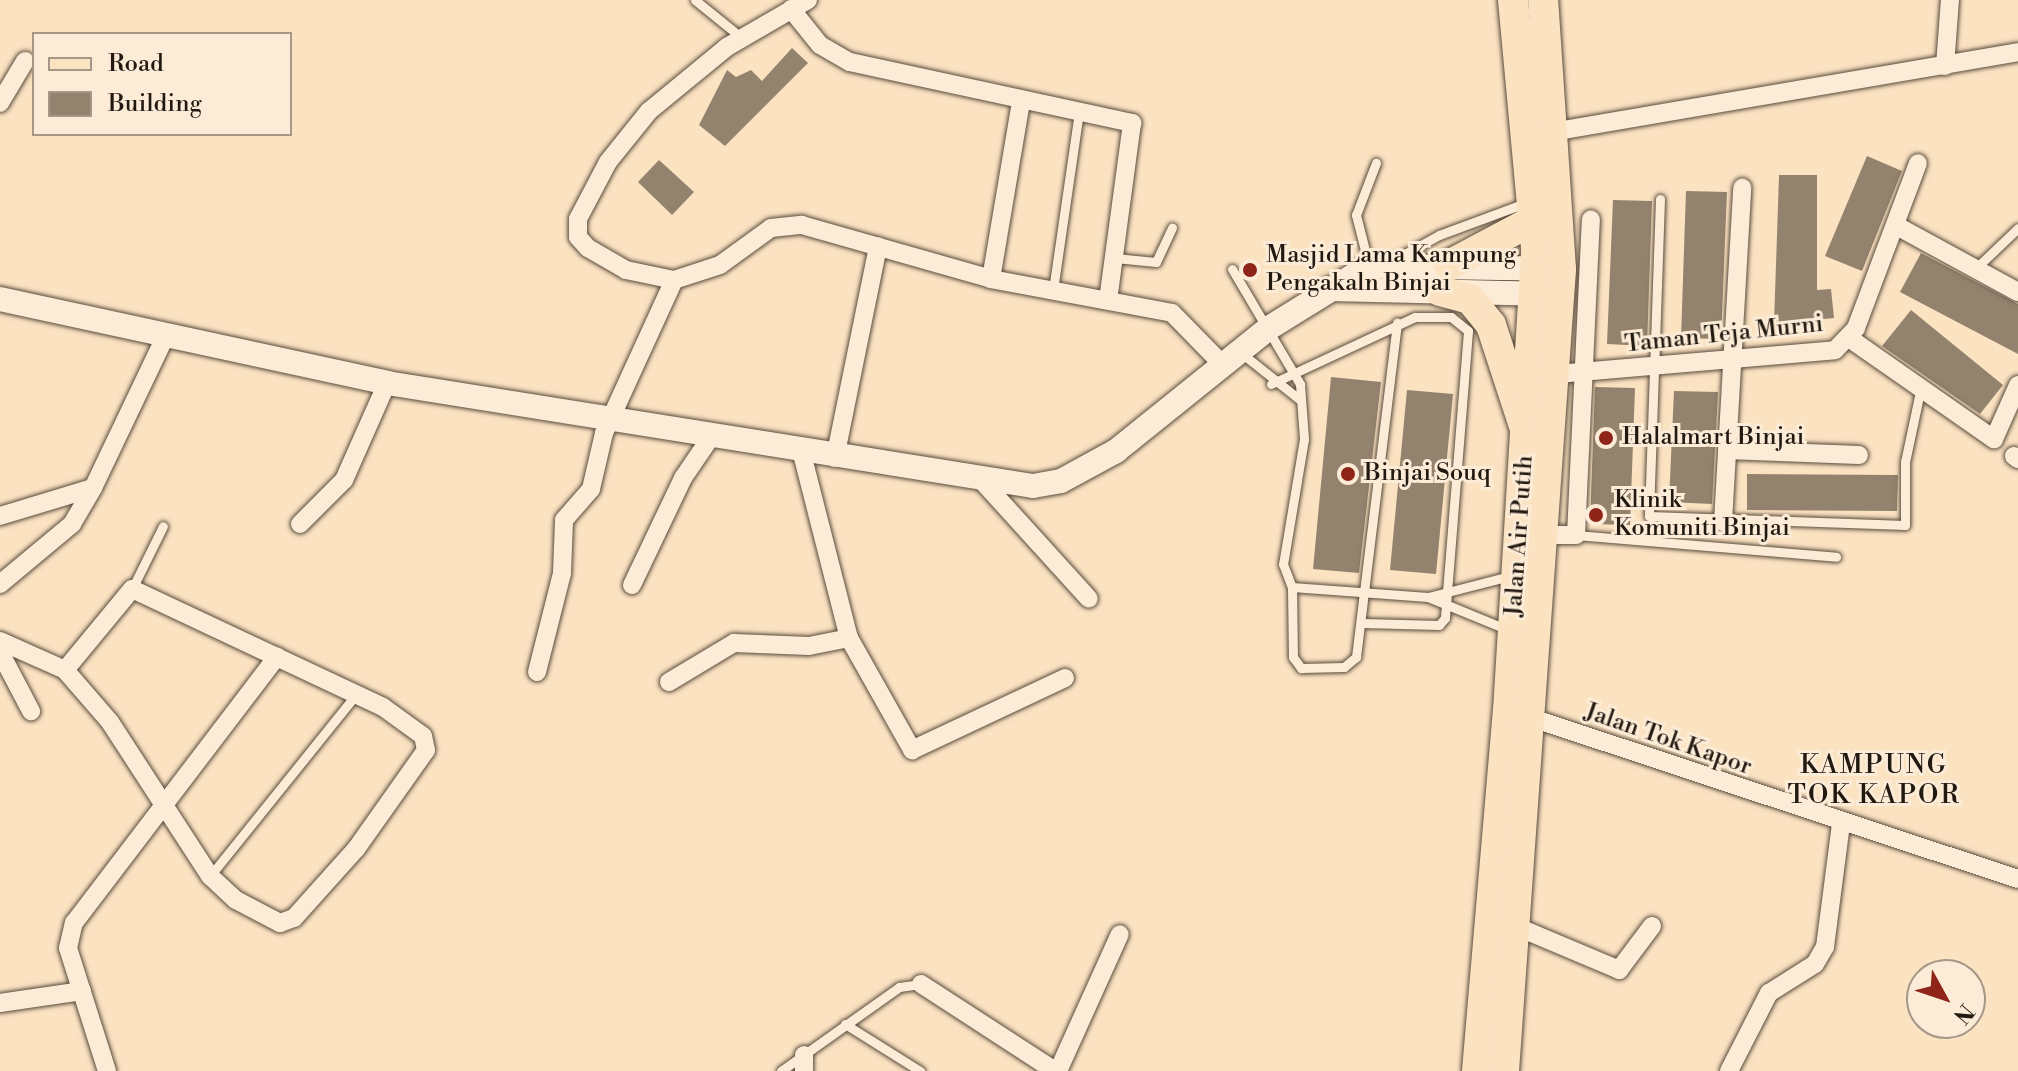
<!DOCTYPE html>
<html>
<head>
<meta charset="utf-8">
<style>
  body { margin:0 }
  #map { position:relative; width:2018px; height:1071px; overflow:hidden; background:#fbe2c1; font-family:"Libre Bodoni",serif }
  div>[style] { position:absolute }
  [style*='--x'] { left:calc(var(--x)*1px); top:calc(var(--y)*1px); width:calc(var(--w)*1px); rotate:calc(var(--a)*1deg) }
  .building>* { inset:0; background:#93826d }
  .roads { filter:drop-shadow(0 0 2px #584b3d) drop-shadow(0 0 2px #584b3d) }
  .service>* { height:9px; margin:-4.5px; padding:0 4.5px; transform-origin:4.5px; border-radius:4.5px; background:#fcecd7 }
  .minor>* { height:18px; margin:-9px; padding:0 9px; transform-origin:9px; border-radius:9px; background:#fcecd7 }
  .tertiary>* { height:24px; margin:-12px; padding:0 12px; transform-origin:12px; border-radius:12px; background:#fcecd7 }
  .primary>* { height:30px; margin:-15px; padding:0 15px; transform-origin:15px; border-radius:15px; background:#fbe2c1 }
  .dots>* { width:22px; height:22px; translate:-50% -50%; box-sizing:border-box; border:4px solid #fcecd7; border-radius:50% }
  span { translate:-50% -50%; white-space:nowrap; text-align:center; line-height:1.15; -webkit-text-stroke:6px #fcecd7; paint-order:stroke }
  .poi-label { font-size:24px; color:#221911 }
  .left { translate:0 -50%; text-align:left }
  .street-label { font-size:24px; color:#221911 }
  .neighbourhood-label { font-size:26px; color:#221911; letter-spacing:2px }
  .legend { position:absolute; left:32px; top:32px; width:260px; height:104px; box-sizing:border-box; background:#fcecd7; border:2px solid #a59888; margin:0; padding:10px 14px; list-style:none; font-size:24px; color:#221911 }
  .legend li { display:flex; align-items:center; gap:16px; height:40px }
  .legend b { width:40px; border:2px solid #a59888 }
  .north { position:absolute; left:1906px; top:959px; width:80px; height:80px; box-sizing:border-box; background:#fcecd7; border:2px solid #a59888; border-radius:50%; rotate:130deg; font-size:22px; font-weight:700; line-height:32px; text-align:center; color:#221911 }
  .north::after { content:''; display:block; margin:auto; width:28px; height:36px; background:#8f2418; clip-path:polygon(50% 0,100% 100%,50% 72%,0 100%) }
</style>
</head>
<body>
<div id="map">
  <div class="building">
    <i style="clip-path:polygon(792px 48px,808px 63px,725px 146px,699px 125px,727px 70px,736px 77px,751px 70px,762px 81px)"></i>
    <i style="clip-path:polygon(1867px 156px,1902px 171px,1862px 271px,1825px 256px)"></i>
    <i style="clip-path:polygon(659px 160px,694px 192px,672px 215px,638px 182px)"></i>
    <i style="clip-path:polygon(1779px 175px,1817px 175px,1817px 290px,1831px 289px,1834px 318px,1774px 324px)"></i>
    <i style="clip-path:polygon(1686px 191px,1727px 192px,1721px 339px,1681px 338px)"></i>
    <i style="clip-path:polygon(1613px 200px,1652px 201px,1647px 346px,1607px 344px)"></i>
    <i style="clip-path:polygon(1921px 253px,2018px 304px,2018px 354px,1900px 292px)"></i>
    <i style="clip-path:polygon(1911px 310px,2003px 385px,1980px 414px,1882px 346px)"></i>
    <i style="clip-path:polygon(1331px 377px,1381px 382px,1359px 573px,1313px 569px)"></i>
    <i style="clip-path:polygon(1595px 387px,1635px 388px,1630px 525px,1590px 524px)"></i>
    <i style="clip-path:polygon(1407px 390px,1453px 394px,1436px 574px,1390px 570px)"></i>
    <i style="clip-path:polygon(1674px 391px,1718px 392px,1712px 504px,1669px 502px)"></i>
    <i style="clip-path:polygon(1747px 474px,1898px 475px,1897px 511px,1747px 510px)"></i>
  </div>
  <div class="roads">
    <div class="service">
      <i style="--x:695;--y:0;--w:60;--a:39"></i>
      <i style="--x:1660;--y:199;--w:317;--a:92"></i>
      <i style="--x:1649;--y:516;--w:256;--a:2"></i>
      <i style="--x:1905;--y:525;--w:63;--a:-90"></i>
      <i style="--x:1905;--y:462;--w:77;--a:-78"></i>
      <i style="--x:1115;--y:258;--w:41;--a:5.6"></i>
      <i style="--x:1156;--y:262;--w:38;--a:-65"></i>
      <i style="--x:1392;--y:261;--w:54;--a:-29"></i>
      <i style="--x:1439;--y:235;--w:95;--a:-20.3"></i>
      <i style="--x:1369;--y:266;--w:53;--a:-104.3"></i>
      <i style="--x:1356;--y:215;--w:56;--a:-69"></i>
      <i style="--x:1232;--y:269;--w:134;--a:59.4"></i>
      <i style="--x:1300;--y:384;--w:55;--a:85.8"></i>
      <i style="--x:1304;--y:439;--w:127;--a:99.5"></i>
      <i style="--x:1283;--y:564;--w:25;--a:69"></i>
      <i style="--x:1292;--y:587;--w:70;--a:89.2"></i>
      <i style="--x:1293;--y:657;--w:14;--a:54"></i>
      <i style="--x:1301;--y:668;--w:43;--a:-1.3"></i>
      <i style="--x:1344;--y:667;--w:16;--a:-40"></i>
      <i style="--x:1356;--y:657;--w:337;--a:-83"></i>
      <i style="--x:1975;--y:269;--w:59;--a:-43.6"></i>
      <i style="--x:1053;--y:290;--w:181;--a:-81.7"></i>
      <i style="--x:1240;--y:352;--w:75;--a:38.5"></i>
      <i style="--x:1271;--y:384;--w:159;--a:-25"></i>
      <i style="--x:1415;--y:317;--w:36;--a:0"></i>
      <i style="--x:1451;--y:317;--w:22;--a:39"></i>
      <i style="--x:1468;--y:331;--w:288;--a:94.6"></i>
      <i style="--x:1445;--y:618;--w:9;--a:131"></i>
      <i style="--x:1439;--y:625;--w:76;--a:-178.5"></i>
      <i style="--x:1576;--y:535;--w:261;--a:4.8"></i>
      <i style="--x:1292;--y:587;--w:136;--a:4.2"></i>
      <i style="--x:1428;--y:597;--w:84;--a:22.3"></i>
      <i style="--x:132;--y:589;--w:70;--a:-63.8"></i>
      <i style="--x:1428;--y:597;--w:85;--a:-14.4"></i>
      <i style="--x:210;--y:876;--w:235;--a:-51.2"></i>
      <i style="--x:845;--y:1024;--w:89;--a:32.1"></i>
      <i style="--x:781;--y:1071;--w:145;--a:-35.4"></i>
      <i style="--x:899;--y:987;--w:22;--a:-8"></i>
    </div>
    <div class="minor">
      <i style="--x:808;--y:0;--w:94;--a:149.9"></i>
      <i style="--x:727;--y:47;--w:101;--a:140.6"></i>
      <i style="--x:649;--y:111;--w:65;--a:128.8"></i>
      <i style="--x:608;--y:162;--w:64;--a:117.8"></i>
      <i style="--x:578;--y:219;--w:18;--a:90"></i>
      <i style="--x:578;--y:237;--w:15;--a:48"></i>
      <i style="--x:588;--y:248;--w:44;--a:30.1"></i>
      <i style="--x:626;--y:270;--w:49;--a:11.8"></i>
      <i style="--x:674;--y:280;--w:48;--a:-18.1"></i>
      <i style="--x:720;--y:265;--w:63;--a:-36"></i>
      <i style="--x:771;--y:228;--w:31;--a:-6"></i>
      <i style="--x:802;--y:225;--w:197;--a:15.9"></i>
      <i style="--x:991;--y:279;--w:184;--a:10.6"></i>
      <i style="--x:1172;--y:313;--w:71;--a:45.6"></i>
      <i style="--x:791;--y:9;--w:46;--a:51.1"></i>
      <i style="--x:820;--y:45;--w:34;--a:30"></i>
      <i style="--x:850;--y:62;--w:289;--a:12.2"></i>
      <i style="--x:1132;--y:123;--w:179;--a:97.7"></i>
      <i style="--x:1945;--y:66;--w:66;--a:-85.7"></i>
      <i style="--x:0;--y:103;--w:49;--a:-59.2"></i>
      <i style="--x:1557;--y:131;--w:468;--a:-9.7"></i>
      <i style="--x:1895;--y:225;--w:140;--a:28.6"></i>
      <i style="--x:991;--y:279;--w:180;--a:-80.4"></i>
      <i style="--x:1849;--y:338;--w:177;--a:34.9"></i>
      <i style="--x:1994;--y:439;--w:59;--a:-66"></i>
      <i style="--x:1557;--y:374;--w:279;--a:-4.9"></i>
      <i style="--x:1835;--y:350;--w:30;--a:-46"></i>
      <i style="--x:1856;--y:328;--w:176;--a:-69.4"></i>
      <i style="--x:801;--y:450;--w:194;--a:75.7"></i>
      <i style="--x:849;--y:638;--w:129;--a:60.6"></i>
      <i style="--x:912;--y:750;--w:169;--a:-25.2"></i>
      <i style="--x:1727;--y:450;--w:132;--a:2.2"></i>
      <i style="--x:2014;--y:456;--w:5;--a:37"></i>
      <i style="--x:835;--y:458;--w:216;--a:-78.5"></i>
      <i style="--x:984;--y:483;--w:156;--a:47.8"></i>
      <i style="--x:0;--y:516;--w:97;--a:-16.8"></i>
      <i style="--x:93;--y:488;--w:170;--a:-64.5"></i>
      <i style="--x:1723;--y:522;--w:335;--a:-86.7"></i>
      <i style="--x:300;--y:524;--w:62;--a:-45"></i>
      <i style="--x:344;--y:480;--w:106;--a:-66.1"></i>
      <i style="--x:1546;--y:535;--w:30;--a:0"></i>
      <i style="--x:1576;--y:535;--w:316;--a:-87.3"></i>
      <i style="--x:0;--y:584;--w:94;--a:-39.8"></i>
      <i style="--x:72;--y:524;--w:42;--a:-59.7"></i>
      <i style="--x:632;--y:585;--w:119;--a:-64.5"></i>
      <i style="--x:683;--y:478;--w:50;--a:-55.7"></i>
      <i style="--x:0;--y:641;--w:71;--a:24"></i>
      <i style="--x:65;--y:670;--w:69;--a:49.1"></i>
      <i style="--x:110;--y:722;--w:184;--a:57"></i>
      <i style="--x:210;--y:876;--w:35;--a:43"></i>
      <i style="--x:236;--y:900;--w:50;--a:27.6"></i>
      <i style="--x:280;--y:923;--w:15;--a:-20"></i>
      <i style="--x:294;--y:918;--w:93;--a:-48.1"></i>
      <i style="--x:356;--y:849;--w:121;--a:-54.7"></i>
      <i style="--x:426;--y:750;--w:14;--a:-102"></i>
      <i style="--x:423;--y:736;--w:49;--a:-144.1"></i>
      <i style="--x:383;--y:707;--w:277;--a:-154.8"></i>
      <i style="--x:132;--y:589;--w:105;--a:129.6"></i>
      <i style="--x:0;--y:652;--w:67;--a:62.3"></i>
      <i style="--x:537;--y:672;--w:102;--a:-75.8"></i>
      <i style="--x:562;--y:573;--w:53;--a:-87.8"></i>
      <i style="--x:564;--y:520;--w:41;--a:-48.9"></i>
      <i style="--x:591;--y:489;--w:57;--a:-76.9"></i>
      <i style="--x:604;--y:433;--w:168;--a:-65.4"></i>
      <i style="--x:669;--y:682;--w:76;--a:-31"></i>
      <i style="--x:734;--y:643;--w:75;--a:2.3"></i>
      <i style="--x:809;--y:646;--w:41;--a:-11.3"></i>
      <i style="--x:1532;--y:718;--w:512;--a:18.33"></i>
      <i style="--x:1508;--y:923;--w:121;--a:22.9"></i>
      <i style="--x:1619;--y:970;--w:55;--a:-53.1"></i>
      <i style="--x:921;--y:984;--w:160;--a:33"></i>
      <i style="--x:0;--y:1003;--w:83;--a:-8.3"></i>
      <i style="--x:804;--y:1055;--w:16;--a:90"></i>
      <i style="--x:107;--y:1071;--w:129;--a:-107.6"></i>
      <i style="--x:68;--y:948;--w:26;--a:-77"></i>
      <i style="--x:74;--y:923;--w:335;--a:-52.7"></i>
      <i style="--x:1058;--y:1071;--w:150;--a:-65.7"></i>
      <i style="--x:1729;--y:1071;--w:88;--a:-62.9"></i>
      <i style="--x:1769;--y:993;--w:54;--a:-32.2"></i>
      <i style="--x:1815;--y:964;--w:20;--a:-60"></i>
      <i style="--x:1825;--y:947;--w:124;--a:-82.6"></i>
    </div>
    <div class="tertiary">
      <i style="--x:1329;--y:289;--w:222;--a:1.3"></i>
      <i style="--x:0;--y:299;--w:396;--a:12.2"></i>
      <i style="--x:387;--y:383;--w:654;--a:9.06"></i>
      <i style="--x:1033;--y:486;--w:28;--a:-10"></i>
      <i style="--x:1061;--y:481;--w:63;--a:-28.6"></i>
      <i style="--x:1116;--y:451;--w:196;--a:-38.8"></i>
      <i style="--x:1269;--y:328;--w:118;--a:-31.8"></i>
      <i style="--x:1369;--y:266;--w:181;--a:0.9"></i>
    </div>
    <div class="primary">
      <i style="--x:1449;--y:265;--w:96;--a:-27.9"></i>
      <i style="--x:1440;--y:291;--w:31;--a:15"></i>
      <i style="--x:1470;--y:299;--w:33;--a:51"></i>
      <i style="--x:1491;--y:325;--w:106;--a:71.9"></i>
      <i style="--x:1477;--y:1071;--w:361;--a:-85.1"></i>
      <i style="--x:1508;--y:711;--w:464;--a:-86.5"></i>
      <i style="--x:1536;--y:248;--w:249;--a:-95.3"></i>
      <i style="--x:1504;--y:1071;--w:804;--a:-85.93"></i>
      <i style="--x:1561;--y:269;--w:270;--a:-93.8"></i>
    </div>
  </div>
  <div class="dots">
    <i style="left:1250px;top:270px;background:#8f2418"></i>
    <i style="left:1606px;top:438px;background:#8f2418"></i>
    <i style="left:1348px;top:474px;background:#8f2418"></i>
    <i style="left:1596px;top:515px;background:#8f2418"></i>
  </div>
  <div class="poi-label">
    <span class="left" style="left:1266px;top:270px">Masjid Lama Kampung<br>Pengakaln Binjai</span>
    <span class="left" style="left:1622px;top:438px">Halalmart Binjai</span>
    <span class="left" style="left:1364px;top:474px">Binjai Souq</span>
    <span class="left" style="left:1614px;top:515px">Klinik<br>Komuniti Binjai</span>
  </div>
  <div class="street-label">
    <span style="left:1724px;top:335px;rotate:-6deg">Taman Teja Murni</span>
    <span style="left:1520px;top:536px;rotate:-86deg">Jalan Air Putih</span>
    <span style="left:1668px;top:740px;rotate:19deg">Jalan Tok Kapor</span>
  </div>
  <div class="neighbourhood-label">
    <span style="left:1874px;top:781px">KAMPUNG<br>TOK KAPOR</span>
  </div>
  <ul class="legend">
  <li><b style="height:10px;background:#fbe2c1"></b>Road</li>
  <li><b style="height:22px;background:#93826d"></b>Building</li>
  </ul>
  <div class="north">N</div>
</div>
</body>
</html>
